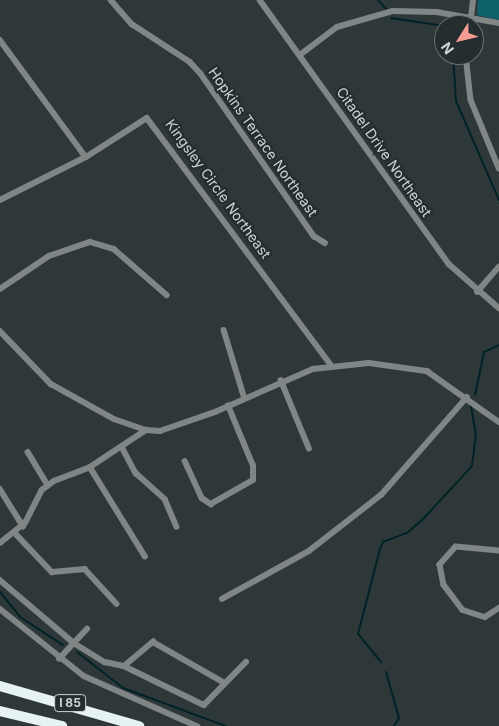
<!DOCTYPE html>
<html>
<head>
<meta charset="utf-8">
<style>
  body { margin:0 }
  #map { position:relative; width:499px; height:726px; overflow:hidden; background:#2f3839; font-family:Inter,sans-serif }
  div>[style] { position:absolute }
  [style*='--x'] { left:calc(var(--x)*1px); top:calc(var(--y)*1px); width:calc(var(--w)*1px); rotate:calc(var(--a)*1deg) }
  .green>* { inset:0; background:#0e6069 }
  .stream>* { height:2px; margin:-1px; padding:0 1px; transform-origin:1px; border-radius:1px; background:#002227 }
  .minor>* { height:5.5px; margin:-2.75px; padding:0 2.75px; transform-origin:2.75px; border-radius:2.75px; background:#808585 }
  .motorway>* { height:10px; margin:-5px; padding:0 5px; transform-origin:5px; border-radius:5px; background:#e7f2f3 }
  span { translate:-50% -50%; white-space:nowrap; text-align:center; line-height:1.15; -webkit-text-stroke:4.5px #252e2f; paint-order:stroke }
  .shield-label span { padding:1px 4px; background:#252e2f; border:1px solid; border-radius:4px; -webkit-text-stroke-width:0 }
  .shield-label { font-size:12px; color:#cfd4d5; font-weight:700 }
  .street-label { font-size:14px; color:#cfd4d5 }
  .north { position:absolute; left:434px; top:15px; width:50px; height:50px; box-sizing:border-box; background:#252e2f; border:1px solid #697071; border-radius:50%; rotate:234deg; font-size:14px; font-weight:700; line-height:20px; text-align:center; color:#cfd4d5 }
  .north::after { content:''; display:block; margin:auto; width:18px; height:22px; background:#f59c93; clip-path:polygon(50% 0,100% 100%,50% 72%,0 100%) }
</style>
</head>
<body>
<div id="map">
  <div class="green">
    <i style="clip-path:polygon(478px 0,499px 0,499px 20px,477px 15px)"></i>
  </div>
  <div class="stream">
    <i style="--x:378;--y:0;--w:12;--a:48"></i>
    <i style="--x:391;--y:18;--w:54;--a:8.6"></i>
    <i style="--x:453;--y:55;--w:46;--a:86.3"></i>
    <i style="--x:456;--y:101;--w:108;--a:66.5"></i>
    <i style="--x:475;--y:395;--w:44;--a:-78.2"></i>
    <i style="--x:484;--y:352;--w:17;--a:-25"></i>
    <i style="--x:0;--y:592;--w:32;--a:51"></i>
    <i style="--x:20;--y:617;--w:51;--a:33.1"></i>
    <i style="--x:77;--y:652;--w:58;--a:38"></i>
    <i style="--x:123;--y:688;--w:110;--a:20.3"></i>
    <i style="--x:381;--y:662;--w:36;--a:-129"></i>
    <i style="--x:358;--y:634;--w:88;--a:-75.5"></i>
    <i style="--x:380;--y:549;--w:8;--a:-67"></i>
    <i style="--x:383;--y:542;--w:26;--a:-21"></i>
    <i style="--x:407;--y:533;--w:23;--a:-41"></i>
    <i style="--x:424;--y:518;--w:71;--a:-47.3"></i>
    <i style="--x:472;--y:466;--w:31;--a:-83"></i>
    <i style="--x:476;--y:435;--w:29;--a:-100"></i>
    <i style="--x:386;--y:672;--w:48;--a:74.2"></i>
    <i style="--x:399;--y:718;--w:9;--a:122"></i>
  </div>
  <div class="minor">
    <i style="--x:111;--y:0;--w:32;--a:49"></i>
    <i style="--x:132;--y:24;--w:69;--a:33.2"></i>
    <i style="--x:190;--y:62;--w:16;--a:47"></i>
    <i style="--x:201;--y:74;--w:198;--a:55.1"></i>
    <i style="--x:314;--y:236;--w:13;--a:32"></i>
    <i style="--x:260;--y:0;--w:325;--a:54.4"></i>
    <i style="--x:449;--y:264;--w:67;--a:41.3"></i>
    <i style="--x:470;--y:25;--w:25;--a:-83"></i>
    <i style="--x:0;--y:40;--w:145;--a:53.7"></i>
    <i style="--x:300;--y:55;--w:46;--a:-37.1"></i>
    <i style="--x:337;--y:27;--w:58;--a:-15.9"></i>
    <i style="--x:393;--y:11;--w:44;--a:1.3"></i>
    <i style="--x:437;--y:12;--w:63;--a:10.1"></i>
    <i style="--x:466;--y:55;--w:45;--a:83.7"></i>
    <i style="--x:471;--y:100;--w:74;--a:67.6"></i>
    <i style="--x:0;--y:200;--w:96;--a:-26.6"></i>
    <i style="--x:86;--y:157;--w:72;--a:-32.6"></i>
    <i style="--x:147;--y:118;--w:309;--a:53.3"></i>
    <i style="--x:0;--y:289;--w:59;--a:-34"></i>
    <i style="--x:49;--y:256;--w:43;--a:-18.9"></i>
    <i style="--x:90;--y:242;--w:25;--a:16"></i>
    <i style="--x:114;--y:249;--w:70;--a:41"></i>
    <i style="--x:477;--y:292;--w:33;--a:-49"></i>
    <i style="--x:224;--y:330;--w:69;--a:73.1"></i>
    <i style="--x:0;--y:331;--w:74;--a:46.1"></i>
    <i style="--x:51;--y:384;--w:72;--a:29.1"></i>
    <i style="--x:114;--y:419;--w:34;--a:19"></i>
    <i style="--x:146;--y:430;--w:14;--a:4"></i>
    <i style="--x:160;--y:431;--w:58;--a:-19.1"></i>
    <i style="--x:215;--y:412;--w:107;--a:-23.7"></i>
    <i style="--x:313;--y:369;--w:56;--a:-6.1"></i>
    <i style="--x:369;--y:363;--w:59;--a:7.9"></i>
    <i style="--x:427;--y:371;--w:88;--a:35.3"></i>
    <i style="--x:281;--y:380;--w:74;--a:67.6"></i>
    <i style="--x:122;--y:447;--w:30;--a:62"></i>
    <i style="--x:136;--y:473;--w:39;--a:42"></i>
    <i style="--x:165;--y:499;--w:30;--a:67"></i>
    <i style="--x:28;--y:452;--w:39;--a:59"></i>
    <i style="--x:185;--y:461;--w:41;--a:65.3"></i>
    <i style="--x:202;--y:498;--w:11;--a:34"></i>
    <i style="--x:211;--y:504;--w:48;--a:-29.7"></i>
    <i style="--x:253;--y:480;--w:14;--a:-90"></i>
    <i style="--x:253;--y:466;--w:65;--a:-112.6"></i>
    <i style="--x:90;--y:467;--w:105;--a:58.3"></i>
    <i style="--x:0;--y:489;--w:44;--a:58.1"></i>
    <i style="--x:15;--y:533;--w:54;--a:46.5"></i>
    <i style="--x:52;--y:572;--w:33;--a:-5"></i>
    <i style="--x:85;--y:569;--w:47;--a:47.6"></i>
    <i style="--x:0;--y:543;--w:32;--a:-39"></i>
    <i style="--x:25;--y:523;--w:37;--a:-63"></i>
    <i style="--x:42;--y:490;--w:15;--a:-37"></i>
    <i style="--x:54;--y:481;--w:39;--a:-21"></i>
    <i style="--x:90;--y:467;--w:67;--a:-33.5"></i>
    <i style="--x:499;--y:551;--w:43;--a:-174.7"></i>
    <i style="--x:456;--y:547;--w:24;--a:132"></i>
    <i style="--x:440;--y:565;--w:20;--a:79"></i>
    <i style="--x:444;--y:585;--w:31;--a:53"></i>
    <i style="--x:463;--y:610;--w:23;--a:18"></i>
    <i style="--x:485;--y:617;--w:17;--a:-33"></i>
    <i style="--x:0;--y:580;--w:97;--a:40.4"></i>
    <i style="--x:74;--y:643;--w:36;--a:32"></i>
    <i style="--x:105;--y:662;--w:19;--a:12"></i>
    <i style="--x:124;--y:666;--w:38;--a:-40"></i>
    <i style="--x:153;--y:642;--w:81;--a:29.7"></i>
    <i style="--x:222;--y:599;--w:99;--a:-28.9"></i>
    <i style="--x:309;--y:551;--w:91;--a:-37.9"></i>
    <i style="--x:381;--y:495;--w:130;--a:-48.7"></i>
    <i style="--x:0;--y:609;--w:107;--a:38.6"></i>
    <i style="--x:84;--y:676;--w:124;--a:23.9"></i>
    <i style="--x:59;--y:659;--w:41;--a:-47"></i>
    <i style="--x:124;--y:666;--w:89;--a:26"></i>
    <i style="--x:204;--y:705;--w:60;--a:-45.7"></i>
  </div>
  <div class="motorway">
    <i style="--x:0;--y:686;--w:145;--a:16.1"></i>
    <i style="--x:0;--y:711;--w:64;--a:13.6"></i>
  </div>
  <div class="shield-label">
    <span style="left:70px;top:703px">I 85</span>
  </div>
  <div class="street-label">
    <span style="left:263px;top:142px;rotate:55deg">Hopkins Terrace Northeast</span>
    <span style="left:384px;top:152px;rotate:55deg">Citadel Drive Northeast</span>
    <span style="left:218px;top:189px;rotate:54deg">Kingsley Circle Northeast</span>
  </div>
  <div class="north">N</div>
</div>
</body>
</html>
